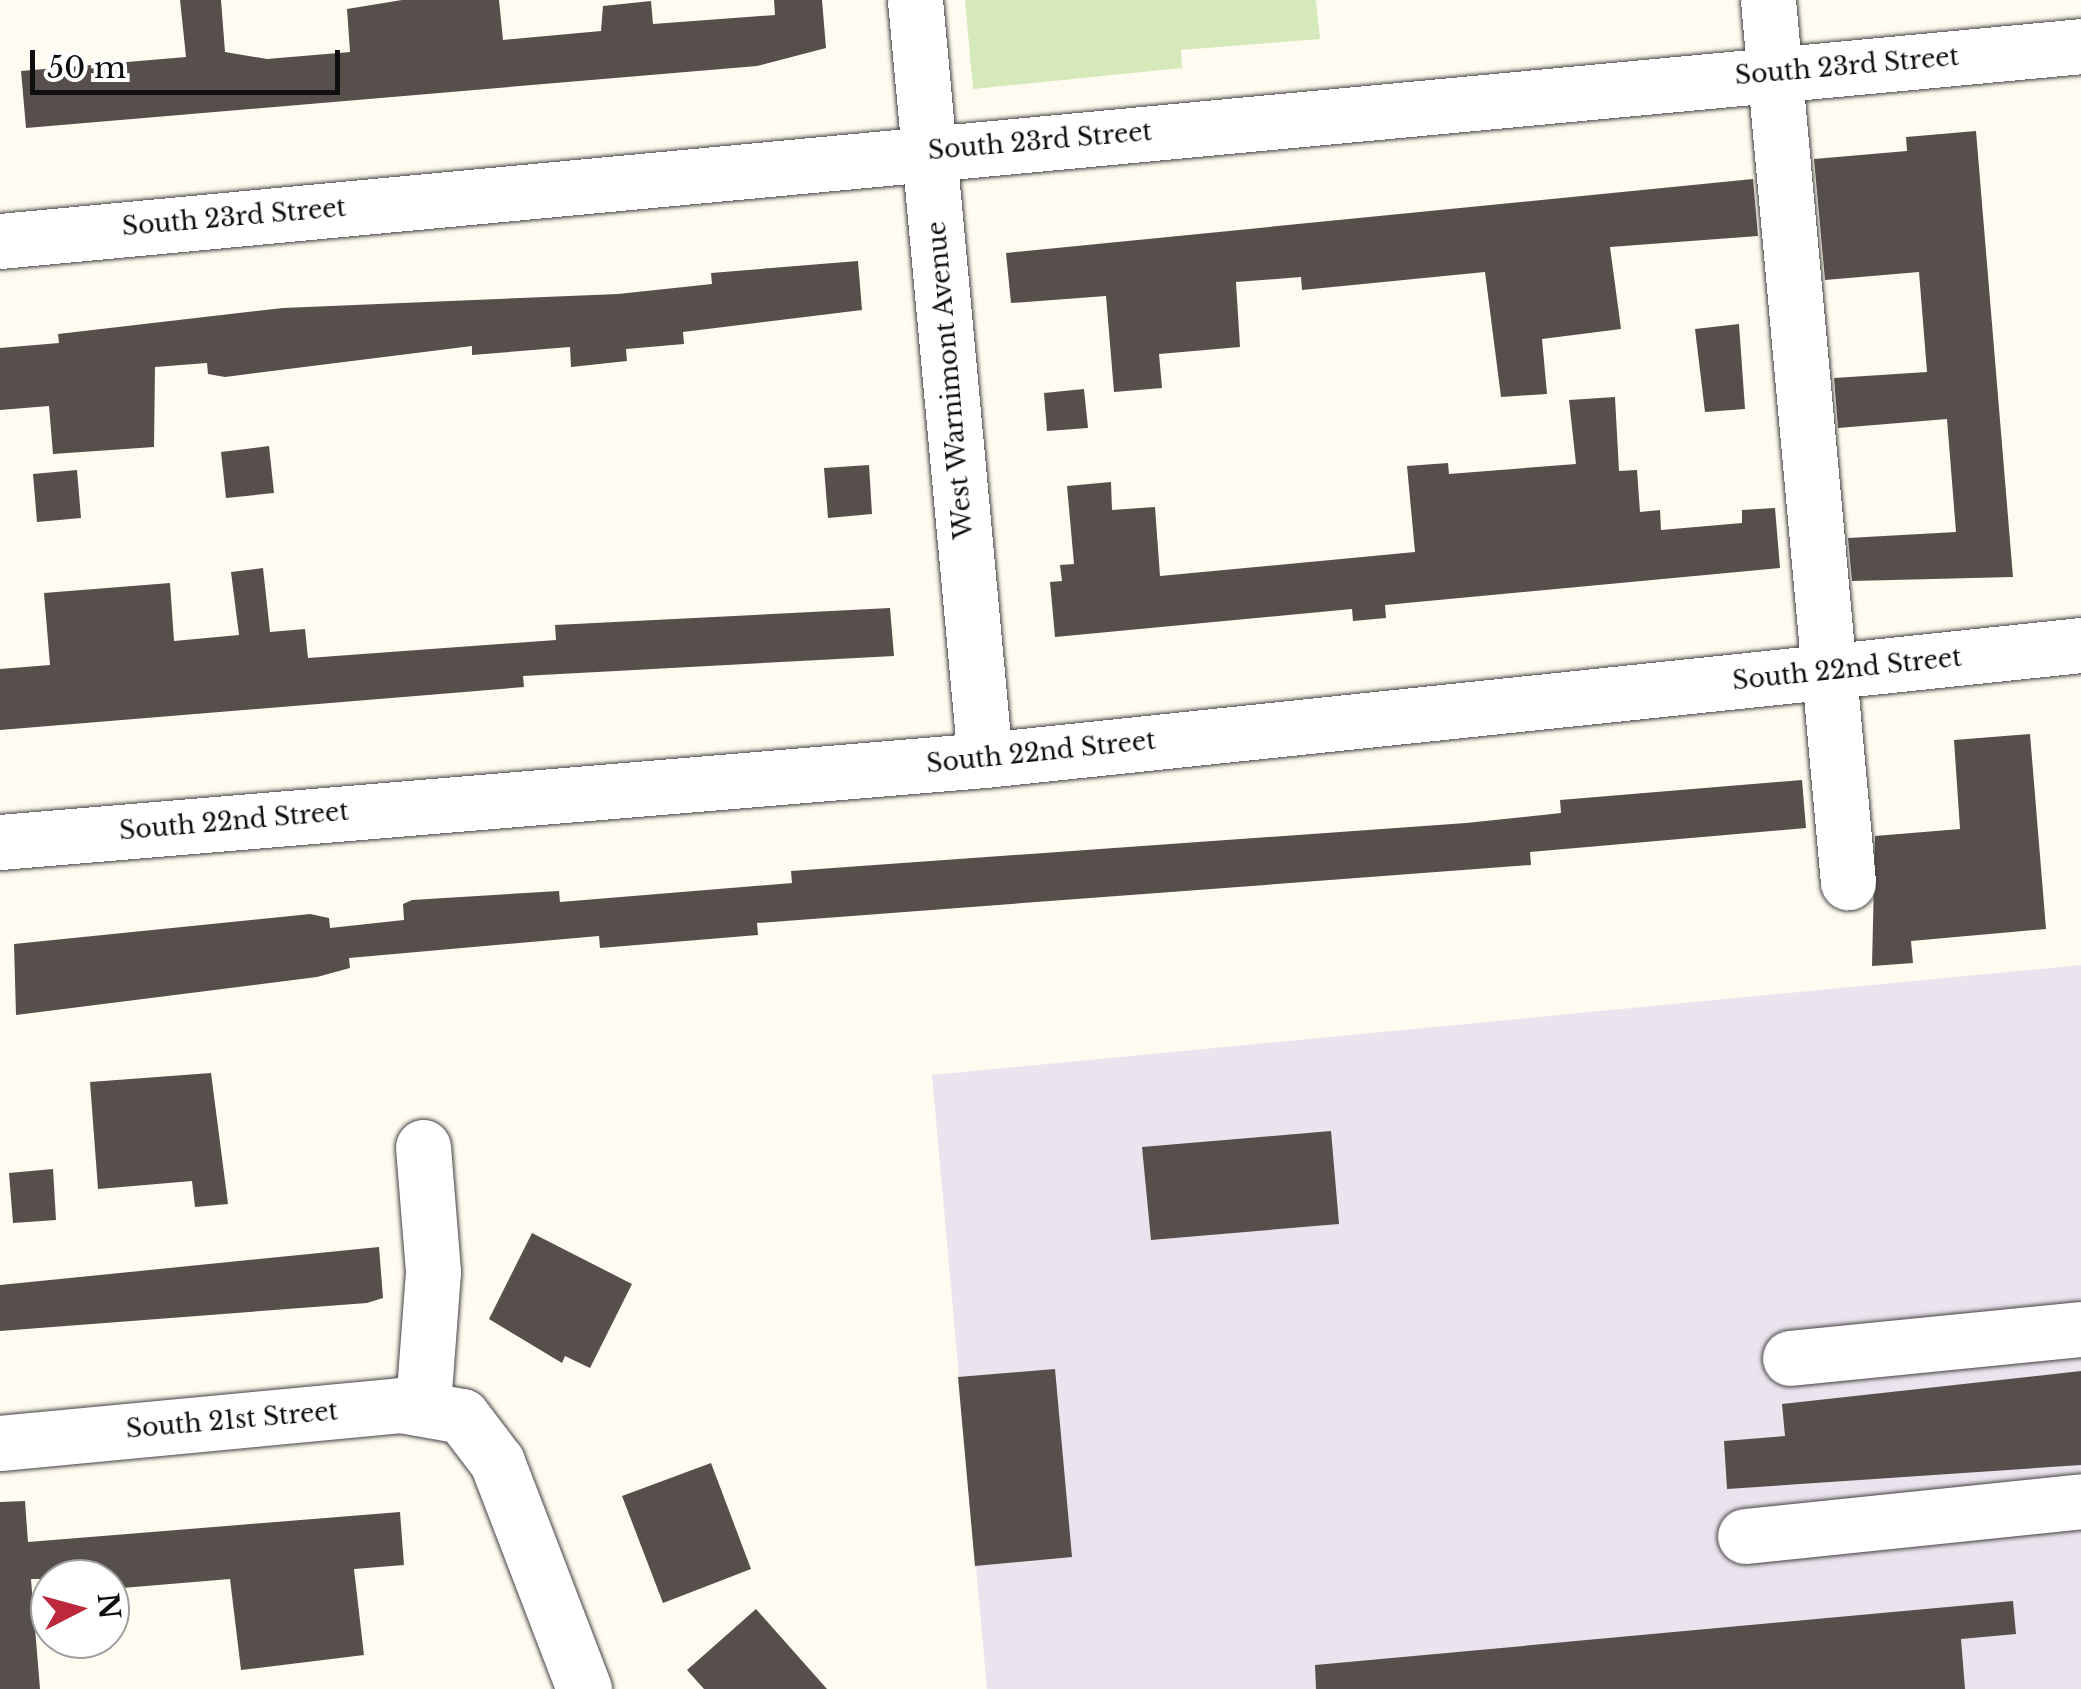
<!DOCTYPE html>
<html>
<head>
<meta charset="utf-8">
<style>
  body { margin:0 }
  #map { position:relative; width:2081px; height:1689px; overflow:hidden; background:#fffbf1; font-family:"Libre Baskerville",serif }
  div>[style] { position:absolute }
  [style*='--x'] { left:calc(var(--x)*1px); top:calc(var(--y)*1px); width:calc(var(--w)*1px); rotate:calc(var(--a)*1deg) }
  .industrial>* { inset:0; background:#ebe3ed }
  .green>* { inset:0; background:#d6e9bb }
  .building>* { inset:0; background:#574f4b }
  .roads { filter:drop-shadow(0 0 2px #424242) drop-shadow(0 0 2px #424242) }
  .minor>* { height:55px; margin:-27.5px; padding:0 27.5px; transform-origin:27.5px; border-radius:27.5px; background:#fff }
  span { translate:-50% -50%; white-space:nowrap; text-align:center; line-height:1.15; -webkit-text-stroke:10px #fff; paint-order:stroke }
  .street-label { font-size:25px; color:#0f0f0f }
  .north { position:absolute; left:30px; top:1559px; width:100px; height:100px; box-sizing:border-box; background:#fff; border:2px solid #9f9f9f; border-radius:50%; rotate:84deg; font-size:28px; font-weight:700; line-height:40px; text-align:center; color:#0f0f0f }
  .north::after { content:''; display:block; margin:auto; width:35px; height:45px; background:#bc293c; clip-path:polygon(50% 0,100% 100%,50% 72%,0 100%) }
  .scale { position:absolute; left:30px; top:50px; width:310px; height:45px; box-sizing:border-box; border:5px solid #0f0f0f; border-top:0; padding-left:12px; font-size:30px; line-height:35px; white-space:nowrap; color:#0f0f0f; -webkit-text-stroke:8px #fff; paint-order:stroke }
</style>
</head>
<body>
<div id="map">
  <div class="industrial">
    <i style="clip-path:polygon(2081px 965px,2081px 1689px,987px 1689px,932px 1075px)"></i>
  </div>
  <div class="green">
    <i style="clip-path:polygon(965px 0,1316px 0,1320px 39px,1181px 50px,1182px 68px,973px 89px)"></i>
  </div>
  <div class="building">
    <i style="clip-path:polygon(180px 0,221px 0,225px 52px,267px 59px,350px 52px,347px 9px,402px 0,499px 0,503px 40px,601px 31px,603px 6px,651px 1px,653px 24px,775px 15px,774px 0,822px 0,826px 48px,757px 66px,26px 128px,21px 71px,186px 57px)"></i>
    <i style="clip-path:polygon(1976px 131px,2013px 577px,1852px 581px,1848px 538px,1956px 532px,1947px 419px,1838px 428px,1834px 378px,1927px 372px,1919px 272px,1825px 280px,1814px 159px,1907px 151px,1906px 137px)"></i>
    <i style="clip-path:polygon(1753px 179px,1758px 236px,1610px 247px,1621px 329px,1542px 339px,1547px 394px,1501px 397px,1485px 272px,1302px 290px,1301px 277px,1236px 282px,1240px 347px,1159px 354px,1162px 388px,1114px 392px,1106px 296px,1011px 303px,1006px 253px)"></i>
    <i style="clip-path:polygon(858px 261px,862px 310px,683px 332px,684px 344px,626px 349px,627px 361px,571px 367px,570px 347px,472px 355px,472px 346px,225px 377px,208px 374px,207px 363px,155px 367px,154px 447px,53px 454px,49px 406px,0 410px,0 348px,59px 343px,58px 334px,283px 308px,618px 294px,712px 284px,711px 273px)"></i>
    <i style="clip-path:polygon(1739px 324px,1745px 409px,1705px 412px,1695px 329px)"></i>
    <i style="clip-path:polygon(1084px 389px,1088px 428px,1047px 431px,1044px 393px)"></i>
    <i style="clip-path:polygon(1615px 397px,1619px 471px,1637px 470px,1640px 512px,1660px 510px,1661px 530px,1742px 523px,1742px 510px,1775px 508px,1780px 568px,1385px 605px,1386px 618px,1353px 621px,1352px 609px,1055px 637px,1050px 582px,1062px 581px,1060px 565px,1074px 564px,1067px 486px,1111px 482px,1112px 510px,1155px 507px,1160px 576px,1415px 552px,1407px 466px,1448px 463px,1449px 474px,1576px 464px,1569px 400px)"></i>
    <i style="clip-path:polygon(269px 446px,274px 493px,226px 498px,221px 452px)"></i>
    <i style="clip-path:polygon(869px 465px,872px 514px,828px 518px,824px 468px)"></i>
    <i style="clip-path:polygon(77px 470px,81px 518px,37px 522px,33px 474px)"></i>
    <i style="clip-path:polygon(263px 568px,270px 632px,305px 629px,308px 658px,556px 640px,555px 625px,890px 608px,894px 656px,523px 676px,524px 687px,0 730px,0 669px,50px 665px,44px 593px,170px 583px,174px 641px,239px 635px,231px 572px)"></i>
    <i style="clip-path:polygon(2030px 734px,2046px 929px,1911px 941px,1913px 963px,1872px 966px,1875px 836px,1960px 829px,1954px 740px)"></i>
    <i style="clip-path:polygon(1802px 780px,1806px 828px,1530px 852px,1531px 865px,757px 923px,758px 935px,600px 948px,599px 936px,349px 958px,350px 968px,317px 977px,16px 1015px,14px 944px,310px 914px,329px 918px,330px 928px,404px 920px,403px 904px,412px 900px,559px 891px,560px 902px,792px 883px,791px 871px,1466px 823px,1561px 813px,1560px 800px)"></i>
    <i style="clip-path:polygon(211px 1073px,228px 1204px,195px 1207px,192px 1181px,98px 1189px,90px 1082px)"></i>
    <i style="clip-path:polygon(1331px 1131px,1339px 1224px,1151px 1240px,1142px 1147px)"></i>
    <i style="clip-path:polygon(53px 1169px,56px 1220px,13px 1223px,9px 1173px)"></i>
    <i style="clip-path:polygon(532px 1233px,632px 1284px,590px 1368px,565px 1356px,562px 1363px,489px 1319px)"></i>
    <i style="clip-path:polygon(379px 1247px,383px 1298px,367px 1303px,0 1331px,0 1285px)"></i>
    <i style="clip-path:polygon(1055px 1369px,1072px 1557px,975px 1566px,958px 1377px)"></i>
    <i style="clip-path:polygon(2081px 1371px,2081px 1465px,1727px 1489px,1724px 1441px,1785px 1436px,1782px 1404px)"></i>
    <i style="clip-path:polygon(711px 1463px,751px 1569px,663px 1603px,622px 1496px)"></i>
    <i style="clip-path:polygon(25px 1501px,28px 1542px,400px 1512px,404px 1565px,354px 1569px,364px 1655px,241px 1670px,230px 1579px,110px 1589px,110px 1579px,31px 1579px,40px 1689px,0 1689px,0 1502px)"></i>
    <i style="clip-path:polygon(2013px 1601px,2016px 1634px,1961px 1639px,1965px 1689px,1316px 1689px,1315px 1665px)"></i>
    <i style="clip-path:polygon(756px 1609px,827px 1689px,704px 1689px,687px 1670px)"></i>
  </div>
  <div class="roads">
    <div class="minor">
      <i style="--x:915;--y:0;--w:763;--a:84.74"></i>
      <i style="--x:1768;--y:0;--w:886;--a:84.82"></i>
      <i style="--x:0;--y:241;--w:2090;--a:-5.35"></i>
      <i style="--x:0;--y:842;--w:988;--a:-4.76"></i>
      <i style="--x:985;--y:760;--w:1102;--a:-5.99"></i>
      <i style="--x:423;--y:1147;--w:125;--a:85.4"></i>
      <i style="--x:433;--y:1272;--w:133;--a:94.3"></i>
      <i style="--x:1790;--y:1358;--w:292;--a:-5.7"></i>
      <i style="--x:0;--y:1443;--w:402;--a:-5.4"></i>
      <i style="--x:400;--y:1405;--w:63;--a:10.1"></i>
      <i style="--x:462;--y:1416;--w:58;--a:52.7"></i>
      <i style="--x:497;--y:1462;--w:243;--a:69"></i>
      <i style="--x:1745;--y:1536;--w:338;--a:-5.9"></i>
    </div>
  </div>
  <div class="street-label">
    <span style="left:1847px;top:67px;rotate:-5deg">South 23rd Street</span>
    <span style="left:1040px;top:142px;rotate:-5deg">South 23rd Street</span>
    <span style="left:234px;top:218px;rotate:-5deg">South 23rd Street</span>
    <span style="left:951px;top:380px;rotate:-95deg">West Warnimont Avenue</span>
    <span style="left:1847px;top:670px;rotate:-6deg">South 22nd Street</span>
    <span style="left:1041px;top:753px;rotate:-6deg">South 22nd Street</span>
    <span style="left:234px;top:822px;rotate:-5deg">South 22nd Street</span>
    <span style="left:232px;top:1421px;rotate:-5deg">South 21st Street</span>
  </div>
  <div class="north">N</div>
  <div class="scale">50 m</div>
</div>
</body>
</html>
